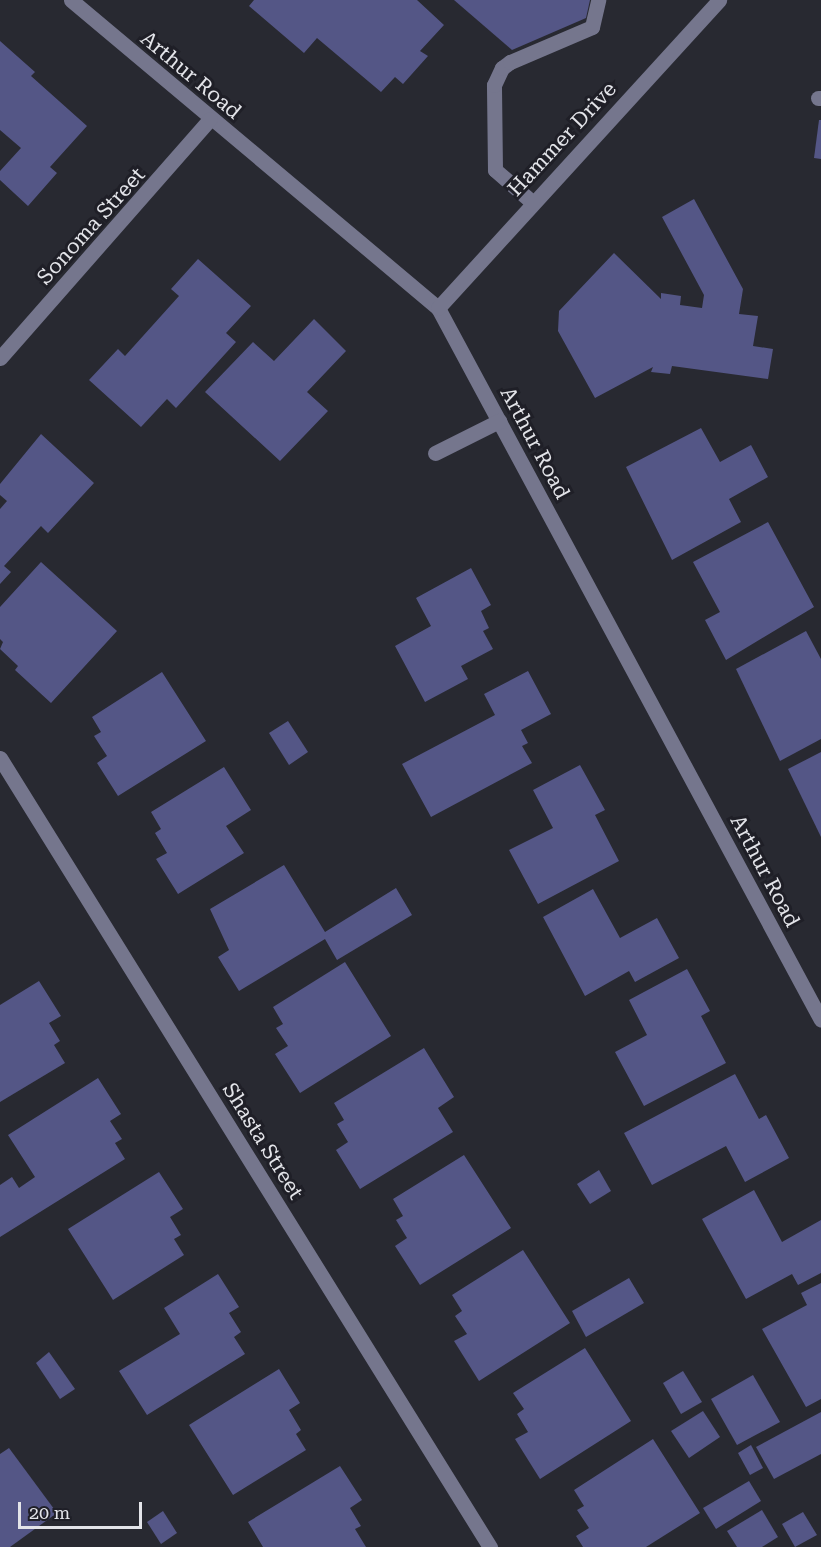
<!DOCTYPE html>
<html>
<head>
<meta charset="utf-8">
<style>
  body { margin:0 }
  #map { position:relative; width:821px; height:1547px; overflow:hidden; background:#282931; font-family:"Roboto Serif",serif }
  div>[style] { position:absolute }
  [style*='--x'] { left:calc(var(--x)*1px); top:calc(var(--y)*1px); width:calc(var(--w)*1px); rotate:calc(var(--a)*1deg) }
  .building>* { inset:0; background:#545686 }
  .minor>* { height:15px; margin:-7.5px; padding:0 7.5px; transform-origin:7.5px; border-radius:7.5px; background:#75768d }
  span { translate:-50% -50%; white-space:nowrap; text-align:center; line-height:1.15; -webkit-text-stroke:6px #1f1f27; paint-order:stroke }
  .street-label { font-size:21px; color:#e3e4e9 }
  .scale { position:absolute; left:18px; top:1502px; width:124px; height:27px; box-sizing:border-box; border:3px solid #e3e4e9; border-top:0; padding-left:8px; font-size:18px; line-height:21px; white-space:nowrap; color:#e3e4e9; -webkit-text-stroke:4px #1f1f27; paint-order:stroke }
</style>
</head>
<body>
<div id="map">
  <div class="building">
    <i style="clip-path:polygon(254px 0,417px 0,444px 25px,420px 51px,428px 56px,403px 84px,395px 77px,381px 92px,317px 38px,304px 53px,249px 6px)"></i>
    <i style="clip-path:polygon(454px 0,590px 0,586px 18px,512px 50px)"></i>
    <i style="clip-path:polygon(0 41px,35px 72px,31px 76px,87px 126px,50px 167px,57px 173px,28px 206px,0 180px,0 171px,21px 148px,0 130px)"></i>
    <i style="clip-path:polygon(819px 120px,821px 120px,821px 159px,814px 158px)"></i>
    <i style="clip-path:polygon(694px 199px,743px 289px,739px 314px,758px 316px,753px 346px,773px 349px,768px 379px,672px 366px,670px 374px,651px 372px,653px 367px,595px 398px,558px 331px,559px 311px,614px 253px,661px 299px,661px 293px,681px 296px,680px 305px,702px 308px,704px 295px,662px 217px)"></i>
    <i style="clip-path:polygon(198px 259px,251px 306px,226px 333px,236px 342px,176px 408px,167px 399px,141px 427px,89px 380px,118px 349px,125px 356px,179px 296px,171px 289px)"></i>
    <i style="clip-path:polygon(314px 319px,346px 351px,307px 392px,328px 411px,280px 461px,205px 392px,253px 342px,274px 361px)"></i>
    <i style="clip-path:polygon(701px 428px,720px 462px,751px 445px,768px 477px,729px 499px,741px 522px,672px 560px,626px 467px)"></i>
    <i style="clip-path:polygon(41px 434px,94px 483px,48px 533px,41px 526px,4px 566px,11px 572px,0 584px,0 509px,7px 501px,0 495px,0 484px)"></i>
    <i style="clip-path:polygon(768px 522px,814px 607px,726px 660px,705px 620px,720px 612px,693px 562px)"></i>
    <i style="clip-path:polygon(41px 562px,117px 631px,51px 703px,15px 670px,18px 666px,0 649px,3px 642px,0 639px,0 607px)"></i>
    <i style="clip-path:polygon(471px 568px,491px 605px,481px 611px,489px 628px,483px 631px,493px 649px,461px 666px,468px 679px,425px 702px,395px 646px,431px 626px,416px 598px)"></i>
    <i style="clip-path:polygon(806px 631px,821px 659px,821px 739px,780px 761px,736px 669px)"></i>
    <i style="clip-path:polygon(528px 671px,551px 714px,521px 730px,528px 743px,522px 746px,532px 763px,431px 817px,402px 764px,495px 715px,484px 694px)"></i>
    <i style="clip-path:polygon(162px 672px,206px 741px,118px 796px,97px 763px,107px 756px,94px 736px,101px 732px,92px 717px)"></i>
    <i style="clip-path:polygon(288px 721px,308px 752px,289px 765px,269px 733px)"></i>
    <i style="clip-path:polygon(821px 752px,821px 837px,788px 769px)"></i>
    <i style="clip-path:polygon(580px 765px,605px 810px,595px 815px,619px 861px,538px 904px,509px 850px,553px 828px,533px 790px)"></i>
    <i style="clip-path:polygon(224px 767px,251px 810px,226px 826px,244px 853px,178px 894px,156px 859px,167px 853px,155px 833px,161px 829px,151px 812px)"></i>
    <i style="clip-path:polygon(284px 865px,325px 932px,396px 888px,412px 915px,337px 960px,325px 939px,239px 991px,218px 957px,229px 950px,210px 909px)"></i>
    <i style="clip-path:polygon(593px 889px,620px 938px,657px 918px,679px 958px,635px 982px,629px 971px,585px 996px,543px 917px)"></i>
    <i style="clip-path:polygon(345px 962px,391px 1036px,300px 1093px,275px 1054px,288px 1046px,276px 1028px,283px 1024px,273px 1007px)"></i>
    <i style="clip-path:polygon(687px 969px,710px 1011px,701px 1016px,726px 1063px,644px 1106px,615px 1052px,647px 1035px,629px 1000px)"></i>
    <i style="clip-path:polygon(39px 981px,61px 1016px,49px 1023px,60px 1041px,54px 1045px,65px 1063px,0 1102px,0 1005px)"></i>
    <i style="clip-path:polygon(424px 1048px,454px 1097px,438px 1108px,453px 1132px,360px 1189px,336px 1150px,348px 1142px,337px 1124px,344px 1120px,334px 1103px)"></i>
    <i style="clip-path:polygon(735px 1074px,759px 1119px,766px 1115px,789px 1158px,745px 1182px,726px 1146px,652px 1185px,624px 1133px)"></i>
    <i style="clip-path:polygon(98px 1078px,121px 1114px,110px 1121px,122px 1139px,115px 1143px,125px 1159px,0 1237px,0 1185px,12px 1177px,19px 1188px,35px 1177px,8px 1135px)"></i>
    <i style="clip-path:polygon(464px 1155px,511px 1228px,420px 1285px,395px 1246px,407px 1238px,396px 1220px,403px 1216px,393px 1199px)"></i>
    <i style="clip-path:polygon(599px 1170px,611px 1191px,590px 1204px,577px 1184px)"></i>
    <i style="clip-path:polygon(159px 1172px,183px 1209px,170px 1217px,181px 1235px,174px 1239px,184px 1255px,113px 1300px,68px 1229px)"></i>
    <i style="clip-path:polygon(754px 1190px,782px 1242px,821px 1220px,821px 1273px,798px 1285px,792px 1274px,746px 1299px,702px 1219px)"></i>
    <i style="clip-path:polygon(523px 1250px,570px 1323px,479px 1381px,454px 1341px,467px 1334px,455px 1316px,462px 1311px,452px 1295px)"></i>
    <i style="clip-path:polygon(218px 1274px,239px 1307px,229px 1313px,241px 1332px,234px 1337px,245px 1354px,147px 1415px,119px 1371px,180px 1334px,164px 1308px)"></i>
    <i style="clip-path:polygon(629px 1278px,644px 1303px,586px 1337px,572px 1311px)"></i>
    <i style="clip-path:polygon(821px 1283px,821px 1399px,806px 1407px,762px 1329px,807px 1305px,801px 1293px)"></i>
    <i style="clip-path:polygon(585px 1348px,631px 1421px,540px 1479px,515px 1439px,528px 1432px,517px 1414px,524px 1409px,513px 1393px)"></i>
    <i style="clip-path:polygon(49px 1352px,75px 1389px,60px 1399px,36px 1363px)"></i>
    <i style="clip-path:polygon(279px 1369px,300px 1403px,289px 1410px,301px 1430px,296px 1434px,306px 1450px,233px 1495px,189px 1425px)"></i>
    <i style="clip-path:polygon(683px 1371px,702px 1402px,681px 1414px,663px 1383px)"></i>
    <i style="clip-path:polygon(753px 1375px,780px 1422px,737px 1445px,711px 1399px)"></i>
    <i style="clip-path:polygon(703px 1411px,720px 1437px,689px 1458px,671px 1431px)"></i>
    <i style="clip-path:polygon(821px 1412px,821px 1454px,774px 1479px,756px 1447px)"></i>
    <i style="clip-path:polygon(653px 1439px,700px 1513px,646px 1547px,583px 1547px,576px 1536px,589px 1528px,577px 1510px,584px 1506px,574px 1490px)"></i>
    <i style="clip-path:polygon(751px 1445px,763px 1468px,750px 1475px,738px 1453px)"></i>
    <i style="clip-path:polygon(9px 1448px,57px 1513px,10px 1547px,0 1547px,0 1454px)"></i>
    <i style="clip-path:polygon(340px 1466px,362px 1500px,350px 1508px,361px 1526px,355px 1529px,366px 1547px,263px 1547px,248px 1522px)"></i>
    <i style="clip-path:polygon(749px 1481px,761px 1501px,716px 1529px,703px 1508px)"></i>
    <i style="clip-path:polygon(762px 1510px,778px 1537px,762px 1547px,737px 1547px,727px 1531px)"></i>
    <i style="clip-path:polygon(163px 1511px,177px 1533px,161px 1544px,147px 1522px)"></i>
    <i style="clip-path:polygon(803px 1512px,817px 1535px,795px 1547px,782px 1524px)"></i>
  </div>
  <div class="minor">
    <i style="--x:71;--y:0;--w:479;--a:40"></i>
    <i style="--x:438;--y:308;--w:808;--a:61.72"></i>
    <i style="--x:818;--y:98;--w:3;--a:0"></i>
    <i style="--x:532;--y:202;--w:49;--a:-139.1"></i>
    <i style="--x:495;--y:170;--w:85;--a:-90.7"></i>
    <i style="--x:494;--y:85;--w:19;--a:-65"></i>
    <i style="--x:502;--y:68;--w:10;--a:-37"></i>
    <i style="--x:510;--y:62;--w:89;--a:-23.1"></i>
    <i style="--x:592;--y:27;--w:28;--a:-77"></i>
    <i style="--x:438;--y:308;--w:417;--a:-47.6"></i>
    <i style="--x:0;--y:358;--w:318;--a:-48.7"></i>
    <i style="--x:435;--y:453;--w:72;--a:-26.6"></i>
    <i style="--x:0;--y:758;--w:929;--a:58.16"></i>
  </div>
  <div class="street-label">
    <span style="left:191px;top:75px;rotate:40deg">Arthur Road</span>
    <span style="left:562px;top:139px;rotate:-47deg">Hammer Drive</span>
    <span style="left:91px;top:226px;rotate:-48deg">Sonoma Street</span>
    <span style="left:535px;top:443px;rotate:62deg">Arthur Road</span>
    <span style="left:765px;top:871px;rotate:62deg">Arthur Road</span>
    <span style="left:263px;top:1141px;rotate:58deg">Shasta Street</span>
  </div>
  <div class="scale">20 m</div>
</div>
</body>
</html>
